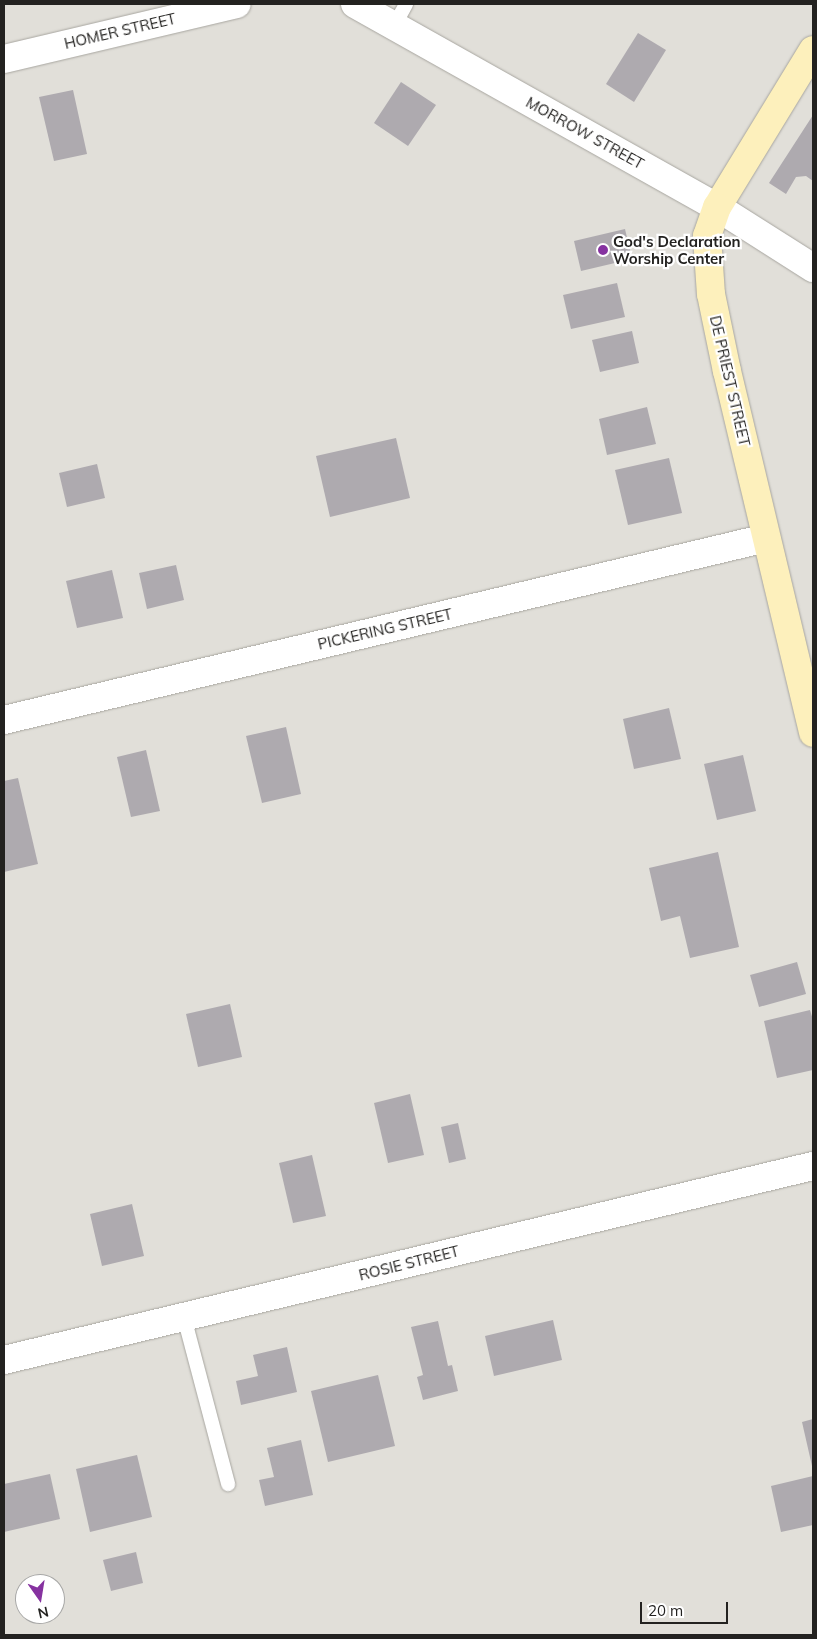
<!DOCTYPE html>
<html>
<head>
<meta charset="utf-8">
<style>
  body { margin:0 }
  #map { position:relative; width:817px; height:1639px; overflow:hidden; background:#e1dfd9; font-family:Mulish,sans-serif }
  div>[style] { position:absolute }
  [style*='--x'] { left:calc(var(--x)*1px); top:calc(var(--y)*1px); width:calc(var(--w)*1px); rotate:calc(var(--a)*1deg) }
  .building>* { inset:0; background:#aeaaaf }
  .roads { filter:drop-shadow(0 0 1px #a8a6a0) drop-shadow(0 0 1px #a8a6a0) }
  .lane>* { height:14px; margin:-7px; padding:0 7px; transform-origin:7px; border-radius:7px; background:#fff }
  .street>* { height:28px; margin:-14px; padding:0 14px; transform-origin:14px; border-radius:14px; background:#fff }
  .secondary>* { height:28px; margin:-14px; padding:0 14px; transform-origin:14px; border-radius:14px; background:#fdf0bc }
  .dots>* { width:14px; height:14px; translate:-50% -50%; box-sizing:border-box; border:2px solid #fff; border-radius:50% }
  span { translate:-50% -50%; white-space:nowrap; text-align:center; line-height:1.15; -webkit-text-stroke:4.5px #fff; paint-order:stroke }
  .street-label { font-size:15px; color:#232220 }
  .poi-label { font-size:15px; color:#232220; font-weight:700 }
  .left { translate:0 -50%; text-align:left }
  .frame { position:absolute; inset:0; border:5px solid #232220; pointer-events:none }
  .north { position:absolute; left:15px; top:1574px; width:50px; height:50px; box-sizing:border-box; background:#fff; border:1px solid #a7a7a6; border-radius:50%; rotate:167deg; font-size:14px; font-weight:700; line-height:20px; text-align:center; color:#232220 }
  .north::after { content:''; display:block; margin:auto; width:18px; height:22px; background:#8632a0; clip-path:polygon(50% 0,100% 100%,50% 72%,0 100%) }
  .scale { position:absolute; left:640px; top:1602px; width:88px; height:22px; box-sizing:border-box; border:2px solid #232220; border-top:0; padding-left:6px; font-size:15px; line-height:18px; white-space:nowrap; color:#232220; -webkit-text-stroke:4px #fff; paint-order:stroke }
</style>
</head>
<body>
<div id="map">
  <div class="building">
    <i style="clip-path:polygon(638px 33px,666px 50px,634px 102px,606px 84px)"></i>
    <i style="clip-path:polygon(401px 82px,436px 105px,408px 146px,374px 123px)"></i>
    <i style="clip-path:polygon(73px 90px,87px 154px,54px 161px,39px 97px)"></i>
    <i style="clip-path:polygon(813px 115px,813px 181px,806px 176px,796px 177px,786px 194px,769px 183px)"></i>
    <i style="clip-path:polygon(625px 229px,632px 259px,581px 271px,574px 241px)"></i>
    <i style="clip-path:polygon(617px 283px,625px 317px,571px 329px,563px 295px)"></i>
    <i style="clip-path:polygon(632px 331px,639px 363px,600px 372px,592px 340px)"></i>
    <i style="clip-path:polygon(647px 407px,656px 444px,607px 455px,599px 419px)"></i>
    <i style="clip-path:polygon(396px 438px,410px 498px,330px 517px,316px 456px)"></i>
    <i style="clip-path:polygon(669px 458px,682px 513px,628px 525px,615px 470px)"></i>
    <i style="clip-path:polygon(97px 464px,105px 498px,67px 507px,59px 473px)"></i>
    <i style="clip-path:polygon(176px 565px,184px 600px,147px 609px,139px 573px)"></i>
    <i style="clip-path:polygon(112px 570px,123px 618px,77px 628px,66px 581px)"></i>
    <i style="clip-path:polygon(669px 708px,681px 759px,634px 769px,623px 719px)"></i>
    <i style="clip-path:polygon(286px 727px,301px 794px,262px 803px,246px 736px)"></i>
    <i style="clip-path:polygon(146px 750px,160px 811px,131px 817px,117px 757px)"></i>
    <i style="clip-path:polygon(743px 755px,756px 811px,717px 820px,704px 764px)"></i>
    <i style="clip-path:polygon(18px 778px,38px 864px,4px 872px,4px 781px)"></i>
    <i style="clip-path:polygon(718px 852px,739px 947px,690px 958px,680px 916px,661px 921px,649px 868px)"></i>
    <i style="clip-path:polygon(797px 962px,806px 994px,759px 1007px,750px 975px)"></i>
    <i style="clip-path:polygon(230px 1004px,242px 1057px,198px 1067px,186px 1014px)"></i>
    <i style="clip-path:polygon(810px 1010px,813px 1020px,813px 1070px,777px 1078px,764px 1021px)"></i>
    <i style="clip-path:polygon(410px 1094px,424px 1155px,388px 1163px,374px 1103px)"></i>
    <i style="clip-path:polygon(458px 1123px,466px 1159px,449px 1163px,441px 1127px)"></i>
    <i style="clip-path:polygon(312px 1155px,326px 1216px,293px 1223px,279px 1163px)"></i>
    <i style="clip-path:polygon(132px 1204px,144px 1256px,102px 1266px,90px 1214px)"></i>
    <i style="clip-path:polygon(553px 1320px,562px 1360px,494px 1376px,485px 1336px)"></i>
    <i style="clip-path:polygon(438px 1321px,448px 1366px,452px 1365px,458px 1391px,423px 1400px,417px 1377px,423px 1375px,411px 1327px)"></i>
    <i style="clip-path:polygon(287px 1347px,297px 1392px,241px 1405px,236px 1381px,258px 1376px,253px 1355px)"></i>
    <i style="clip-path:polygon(378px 1375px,395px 1446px,328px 1462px,311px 1391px)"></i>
    <i style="clip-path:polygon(813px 1419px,813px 1466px,812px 1466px,802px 1422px)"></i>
    <i style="clip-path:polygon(301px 1440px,313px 1495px,265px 1506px,259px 1480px,274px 1477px,267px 1448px)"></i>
    <i style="clip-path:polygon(137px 1455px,152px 1517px,90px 1532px,76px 1469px)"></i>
    <i style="clip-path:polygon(50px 1474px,60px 1519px,4px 1532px,4px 1484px)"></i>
    <i style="clip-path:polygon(813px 1476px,813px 1525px,781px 1532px,771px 1486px)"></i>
    <i style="clip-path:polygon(136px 1552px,143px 1583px,111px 1591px,103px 1560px)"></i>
  </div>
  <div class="roads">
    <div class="lane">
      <i style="--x:394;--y:26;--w:25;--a:-61"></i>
      <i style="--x:184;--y:1317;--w:173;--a:75.2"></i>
    </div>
    <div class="street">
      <i style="--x:355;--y:4;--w:415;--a:29.3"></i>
      <i style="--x:717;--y:207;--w:114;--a:32.4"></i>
      <i style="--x:4;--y:59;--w:239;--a:-13.3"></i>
      <i style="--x:4;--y:720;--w:783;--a:-13.43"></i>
      <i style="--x:4;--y:1360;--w:832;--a:-13.49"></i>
    </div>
    <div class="secondary">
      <i style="--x:813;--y:50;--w:184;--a:121.4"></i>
      <i style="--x:717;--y:207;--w:31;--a:109"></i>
      <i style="--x:707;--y:236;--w:58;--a:86.1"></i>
      <i style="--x:711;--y:294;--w:79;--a:78.3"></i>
      <i style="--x:727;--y:371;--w:372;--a:76.6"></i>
    </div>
  </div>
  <div class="dots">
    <i style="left:603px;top:250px;background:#8632a0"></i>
  </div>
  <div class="street-label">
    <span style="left:120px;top:31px;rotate:-13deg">HOMER STREET</span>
    <span style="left:585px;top:133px;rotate:29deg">MORROW STREET</span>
    <span style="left:730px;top:381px;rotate:77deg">DE PRIEST STREET</span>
    <span style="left:385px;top:629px;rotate:-13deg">PICKERING STREET</span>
    <span style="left:409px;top:1263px;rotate:-14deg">ROSIE STREET</span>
  </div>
  <div class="poi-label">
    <span class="left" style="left:613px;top:250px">God's Declaration<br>Worship Center</span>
  </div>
  <div class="frame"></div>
  <div class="north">N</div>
  <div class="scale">20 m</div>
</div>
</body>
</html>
